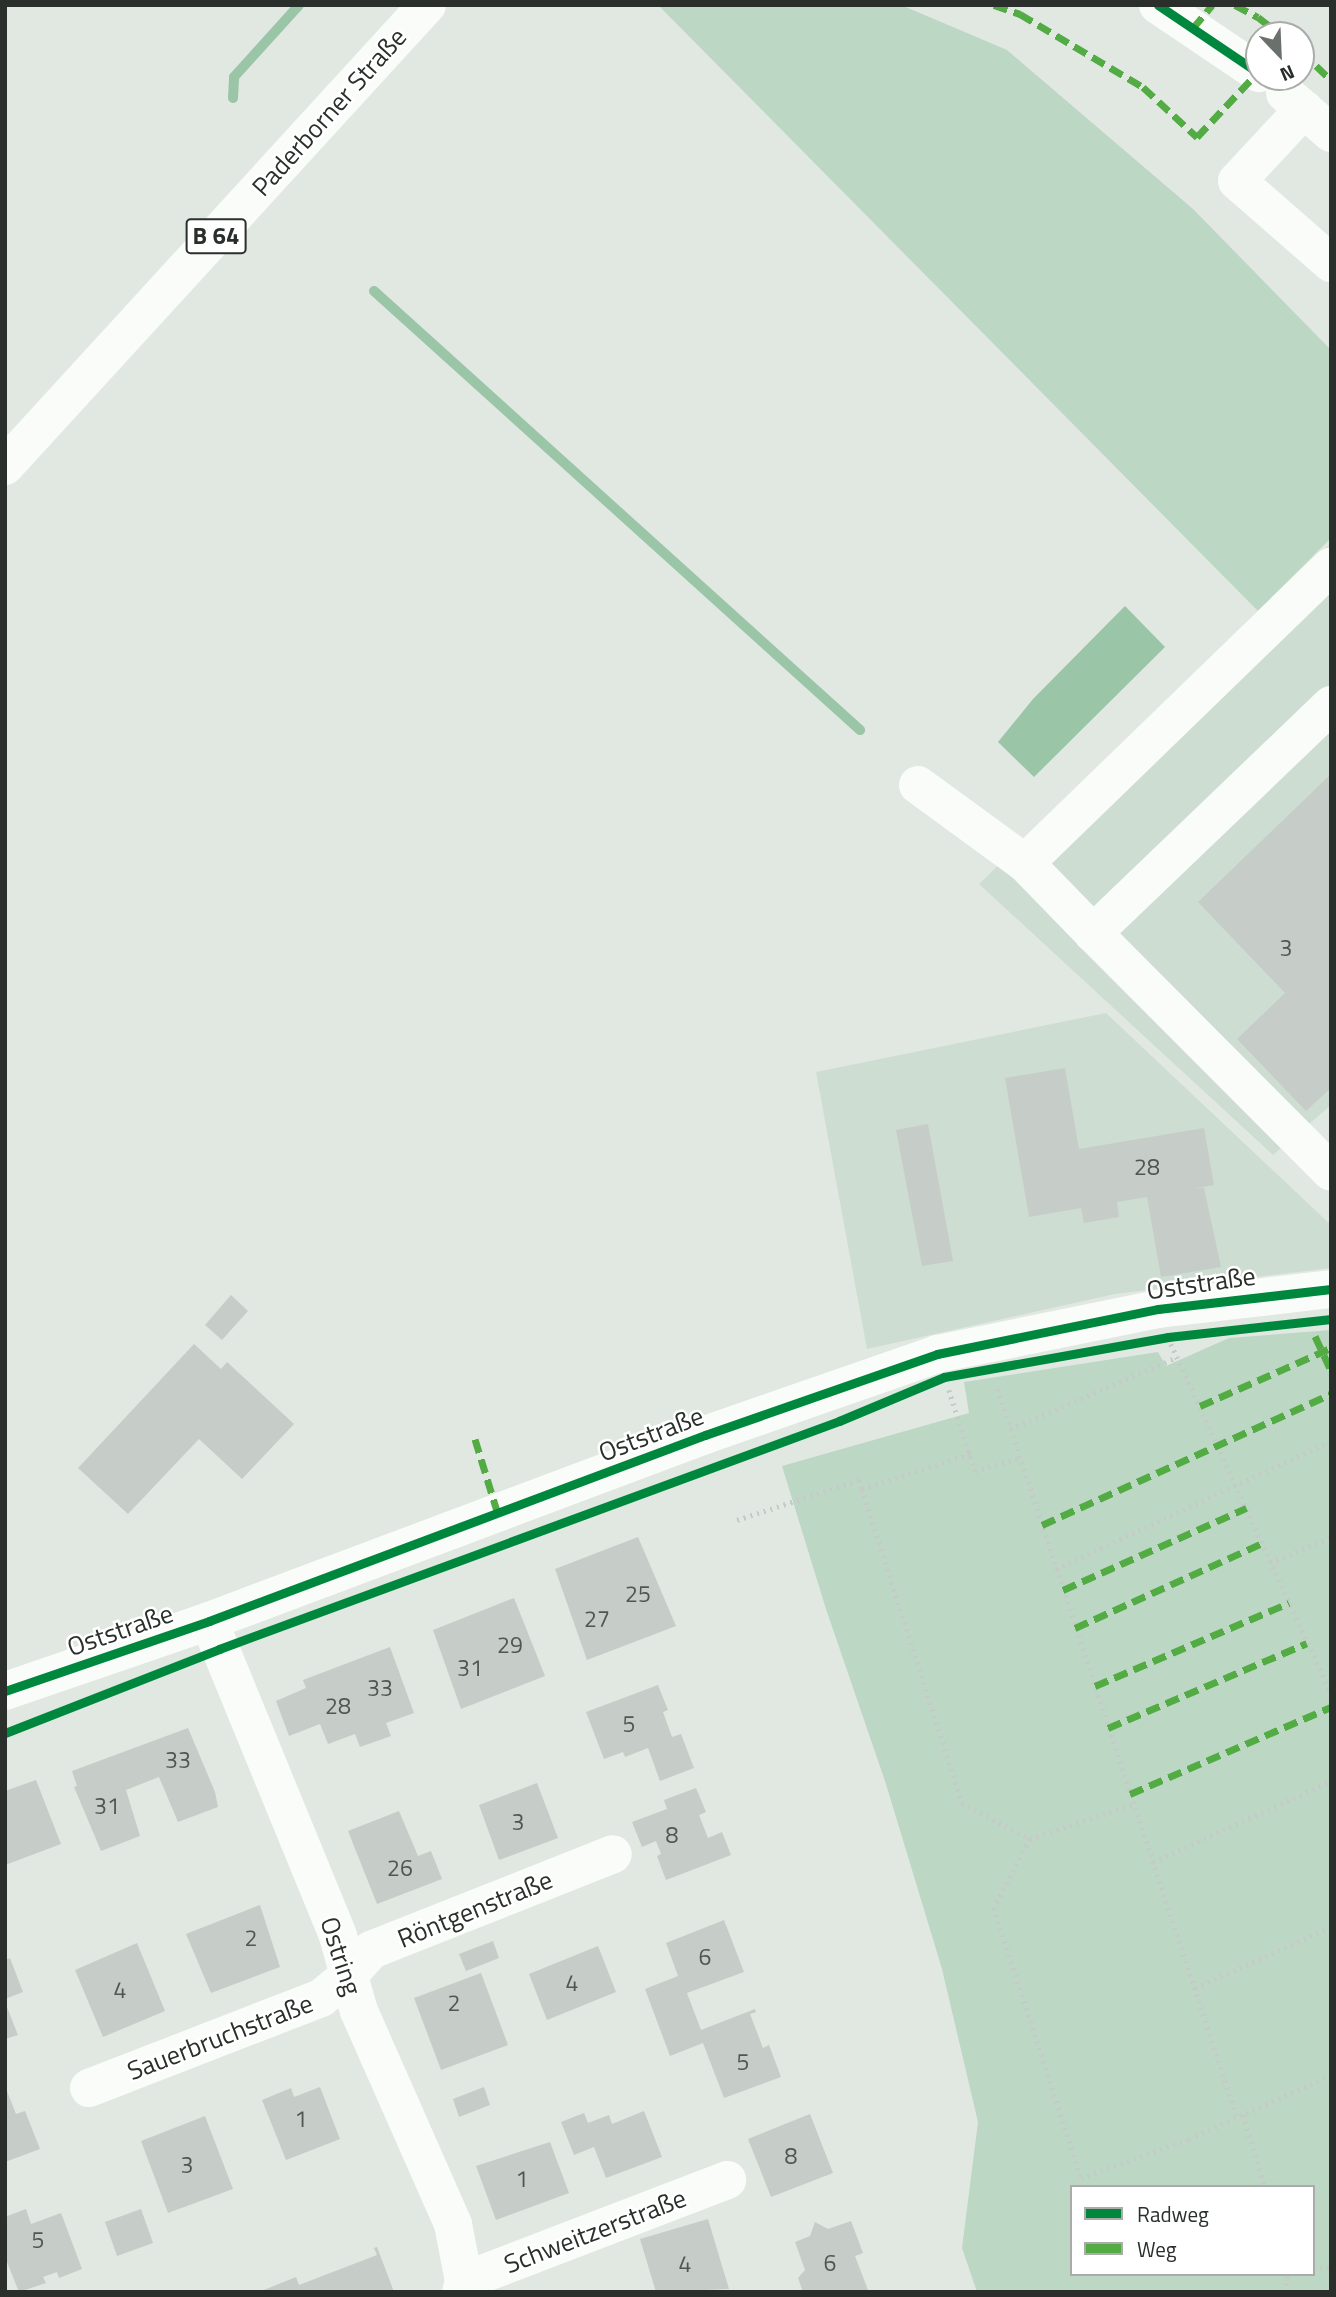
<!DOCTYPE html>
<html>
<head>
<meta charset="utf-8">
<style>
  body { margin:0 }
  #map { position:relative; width:1336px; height:2297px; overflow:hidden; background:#e0e8e1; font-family:"Titillium Web",sans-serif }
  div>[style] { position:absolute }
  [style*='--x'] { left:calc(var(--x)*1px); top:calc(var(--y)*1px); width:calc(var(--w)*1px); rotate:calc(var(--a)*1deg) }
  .built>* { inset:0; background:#ceddd1 }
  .green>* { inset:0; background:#bcd7c3 }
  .water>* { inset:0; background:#9ac5a7 }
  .stream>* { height:10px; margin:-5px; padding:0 5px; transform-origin:5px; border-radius:5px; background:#9ac5a7 }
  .building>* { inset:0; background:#c6ccc7 }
  .path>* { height:4.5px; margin-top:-2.25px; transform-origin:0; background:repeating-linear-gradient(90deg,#c6c9c7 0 2px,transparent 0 7px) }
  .minor>* { height:38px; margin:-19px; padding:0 19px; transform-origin:19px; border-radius:19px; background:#fafcfa }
  .major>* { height:38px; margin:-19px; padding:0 19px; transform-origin:19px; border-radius:19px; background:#fafcfa }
  .quiet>* { height:7px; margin-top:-3.5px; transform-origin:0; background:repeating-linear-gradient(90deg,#53ab44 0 14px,transparent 0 21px) }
  .cycleway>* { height:9px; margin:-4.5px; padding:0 4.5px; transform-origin:4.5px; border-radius:4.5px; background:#00873e }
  span { translate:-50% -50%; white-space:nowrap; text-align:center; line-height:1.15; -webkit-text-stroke:5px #fff; paint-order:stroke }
  .number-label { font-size:23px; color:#515652 }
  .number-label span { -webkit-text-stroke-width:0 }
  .shield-label span { padding:2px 5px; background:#fff; border:2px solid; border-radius:5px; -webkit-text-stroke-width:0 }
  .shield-label { font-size:24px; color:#2a2f2b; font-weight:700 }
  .street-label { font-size:26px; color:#2a2f2b }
  .frame { position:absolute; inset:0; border:7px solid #2a2f2b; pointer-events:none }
  .legend { position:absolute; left:1070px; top:2185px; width:245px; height:91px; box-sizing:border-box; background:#fff; border:2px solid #aaacaa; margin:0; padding:9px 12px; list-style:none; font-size:21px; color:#2a2f2b }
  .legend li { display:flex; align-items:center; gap:14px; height:35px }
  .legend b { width:35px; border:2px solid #aaacaa }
  .north { position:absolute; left:1245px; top:21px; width:70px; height:70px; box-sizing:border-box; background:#fff; border:2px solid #aaacaa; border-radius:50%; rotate:157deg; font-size:19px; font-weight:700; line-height:28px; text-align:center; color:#2a2f2b }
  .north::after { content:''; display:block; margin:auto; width:24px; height:32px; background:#6a706b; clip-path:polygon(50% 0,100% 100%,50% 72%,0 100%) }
</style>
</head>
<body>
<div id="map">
  <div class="built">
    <i style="clip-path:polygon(1331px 543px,1331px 1105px,1273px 1155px,979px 884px)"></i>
    <i style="clip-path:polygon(1106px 1013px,1331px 1225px,1331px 1268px,1115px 1294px,867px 1349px,816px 1072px)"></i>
  </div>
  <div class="green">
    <i style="clip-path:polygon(658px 5px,901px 5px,1007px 50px,1193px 209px,1331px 350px,1331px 538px,1258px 611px)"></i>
    <i style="clip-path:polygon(evenodd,1331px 1330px,1331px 2292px,977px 2292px,962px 2248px,978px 2122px,942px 1969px,886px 1784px,826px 1609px,782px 1466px,969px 1413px,964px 1382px,1158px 1352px,1166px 1366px,1229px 1338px,1331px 1330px,1072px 2187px,1313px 2187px,1313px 2274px,1072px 2274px,1072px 2187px)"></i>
  </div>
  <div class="water">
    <i style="clip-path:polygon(1125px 606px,1165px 647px,1034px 777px,998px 742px,1033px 699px)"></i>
  </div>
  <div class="stream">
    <i style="--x:233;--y:98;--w:21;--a:-87"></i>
    <i style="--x:234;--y:77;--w:97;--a:-47.9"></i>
    <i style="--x:374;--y:291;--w:655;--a:42.09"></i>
  </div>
  <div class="building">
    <i style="clip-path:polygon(1331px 774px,1331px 1088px,1306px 1111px,1237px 1039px,1285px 993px,1198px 902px)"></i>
    <i style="clip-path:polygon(1065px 1068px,1079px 1149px,1204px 1128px,1214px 1185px,1192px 1189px,1204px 1188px,1221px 1267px,1161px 1277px,1147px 1197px,1117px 1202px,1119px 1217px,1084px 1223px,1081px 1208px,1029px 1217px,1005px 1078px)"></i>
    <i style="clip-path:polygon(928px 1124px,953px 1261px,922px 1266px,896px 1130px)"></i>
    <i style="clip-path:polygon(231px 1295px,248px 1311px,222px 1340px,205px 1325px)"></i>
    <i style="clip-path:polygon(194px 1344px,221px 1369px,227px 1362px,294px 1424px,242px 1479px,199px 1439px,128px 1514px,78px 1468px)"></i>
    <i style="clip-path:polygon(638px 1537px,676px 1626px,587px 1660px,555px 1569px)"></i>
    <i style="clip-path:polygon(514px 1598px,545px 1676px,461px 1709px,433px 1630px)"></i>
    <i style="clip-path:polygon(390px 1647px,414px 1713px,386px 1723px,391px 1736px,360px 1747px,355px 1734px,328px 1744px,320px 1724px,289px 1736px,276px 1701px,306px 1688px,303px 1680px)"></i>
    <i style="clip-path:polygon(658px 1685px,668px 1710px,663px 1712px,672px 1737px,681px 1734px,694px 1768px,660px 1781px,648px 1748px,625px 1757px,623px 1752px,604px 1759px,586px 1712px)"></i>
    <i style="clip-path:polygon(188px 1728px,215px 1792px,218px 1807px,178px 1822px,159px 1777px,126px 1790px,140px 1836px,101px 1851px,74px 1787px,77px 1786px,72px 1771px)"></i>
    <i style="clip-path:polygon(36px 1780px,61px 1844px,5px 1865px,5px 1791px)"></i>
    <i style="clip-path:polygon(537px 1783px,558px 1838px,499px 1860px,479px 1805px)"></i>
    <i style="clip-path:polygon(696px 1788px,706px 1812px,699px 1815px,708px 1838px,722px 1832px,731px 1855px,666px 1880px,657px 1856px,661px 1854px,656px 1841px,642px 1847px,632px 1822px,667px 1809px,664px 1800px)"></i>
    <i style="clip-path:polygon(399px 1811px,418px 1856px,431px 1851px,442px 1879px,377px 1904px,348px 1831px)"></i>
    <i style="clip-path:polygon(260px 1905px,280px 1967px,211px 1993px,186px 1934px)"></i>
    <i style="clip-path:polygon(724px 1920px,744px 1972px,687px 1993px,701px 2030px,755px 2009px,756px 2012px,750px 2014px,763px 2048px,769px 2045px,781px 2077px,724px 2098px,703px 2043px,670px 2056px,645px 1989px,678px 1976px,666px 1943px)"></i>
    <i style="clip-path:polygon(493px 1941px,499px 1958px,466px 1971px,459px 1954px)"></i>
    <i style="clip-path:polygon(137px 1943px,165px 2011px,103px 2037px,75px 1970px)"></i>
    <i style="clip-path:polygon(598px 1946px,616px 1992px,547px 2020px,529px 1974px)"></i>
    <i style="clip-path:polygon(10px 1958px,23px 1992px,5px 1999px,5px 1960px)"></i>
    <i style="clip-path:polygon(481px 1973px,508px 2045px,441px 2070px,414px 1998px)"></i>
    <i style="clip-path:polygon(5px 2002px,18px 2035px,5px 2039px)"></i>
    <i style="clip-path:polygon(5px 2086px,16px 2114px,25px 2111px,40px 2149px,5px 2162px)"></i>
    <i style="clip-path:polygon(320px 2087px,340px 2139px,286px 2160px,262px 2100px,291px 2088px,294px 2097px)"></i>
    <i style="clip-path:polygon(484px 2087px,490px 2105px,459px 2117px,453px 2099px)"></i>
    <i style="clip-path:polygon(644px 2111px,662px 2157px,606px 2178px,594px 2147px,574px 2155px,561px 2122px,584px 2113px,588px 2123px,609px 2115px,612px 2124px)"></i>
    <i style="clip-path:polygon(810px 2114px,833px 2173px,771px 2197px,748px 2139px)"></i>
    <i style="clip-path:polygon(205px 2116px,233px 2189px,168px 2213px,141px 2141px)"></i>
    <i style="clip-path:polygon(550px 2142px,569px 2193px,496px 2220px,476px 2166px)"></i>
    <i style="clip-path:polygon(26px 2209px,31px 2224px,61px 2213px,82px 2269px,59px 2278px,57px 2272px,43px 2277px,46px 2283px,19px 2292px,5px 2257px,5px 2217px)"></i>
    <i style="clip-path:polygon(141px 2209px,153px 2243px,117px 2256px,105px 2222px)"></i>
    <i style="clip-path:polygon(708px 2219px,729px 2289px,656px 2292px,640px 2239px)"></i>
    <i style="clip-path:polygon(851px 2221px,863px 2253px,855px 2256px,868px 2290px,803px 2292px,798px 2278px,805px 2270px,795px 2242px,810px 2236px,815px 2222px,828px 2229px)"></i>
    <i style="clip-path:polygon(377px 2247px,394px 2292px,259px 2292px,296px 2277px,299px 2285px,377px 2255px,374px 2248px)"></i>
  </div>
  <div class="path">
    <i style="--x:1171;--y:1344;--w:385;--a:65.4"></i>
    <i style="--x:998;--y:1389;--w:766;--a:71.83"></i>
    <i style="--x:949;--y:1390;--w:85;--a:72.2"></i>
    <i style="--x:975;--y:1471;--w:46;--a:-16.5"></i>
    <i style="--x:1010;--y:1429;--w:182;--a:-23.3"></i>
    <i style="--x:862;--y:1489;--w:330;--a:72.3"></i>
    <i style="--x:962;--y:1803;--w:77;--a:27.9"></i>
    <i style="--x:1030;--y:1839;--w:78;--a:117.6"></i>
    <i style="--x:994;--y:1908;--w:284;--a:72.1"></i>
    <i style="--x:1081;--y:2178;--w:115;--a:-19.9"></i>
    <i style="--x:1189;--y:2139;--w:156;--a:-24.3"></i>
    <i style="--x:737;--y:1520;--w:128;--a:-18.2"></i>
    <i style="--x:859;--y:1480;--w:9;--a:72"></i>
    <i style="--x:862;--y:1489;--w:114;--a:-18"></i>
    <i style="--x:1270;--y:1563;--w:66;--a:-23.1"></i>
    <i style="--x:1056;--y:1569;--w:303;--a:-25"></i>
    <i style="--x:1030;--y:1839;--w:110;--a:-18.6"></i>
    <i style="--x:1153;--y:1862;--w:196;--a:-24.5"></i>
    <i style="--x:1195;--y:1988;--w:149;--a:-24.2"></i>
    <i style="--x:1243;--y:2115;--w:75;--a:73"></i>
    <i style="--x:1313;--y:2267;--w:18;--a:3"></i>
    <i style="--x:1284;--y:2292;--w:18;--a:-77"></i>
  </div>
  <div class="minor">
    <i style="--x:1158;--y:5;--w:122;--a:34"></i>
    <i style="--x:1285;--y:93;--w:61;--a:41"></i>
    <i style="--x:1304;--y:109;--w:98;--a:132.9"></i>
    <i style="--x:1237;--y:181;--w:125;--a:41.1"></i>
    <i style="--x:1331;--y:705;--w:330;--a:136.2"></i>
    <i style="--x:1093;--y:933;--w:337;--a:45.1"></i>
    <i style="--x:918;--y:785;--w:132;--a:36.1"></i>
    <i style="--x:1025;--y:863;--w:426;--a:-44.1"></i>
    <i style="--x:1025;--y:863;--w:98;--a:45.8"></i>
    <i style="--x:209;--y:1621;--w:340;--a:67.7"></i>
    <i style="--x:338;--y:1936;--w:78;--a:74.4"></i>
    <i style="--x:359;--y:2011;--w:233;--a:66.2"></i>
    <i style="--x:453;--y:2224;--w:58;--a:79.1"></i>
    <i style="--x:464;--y:2281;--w:11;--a:105"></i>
    <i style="--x:5;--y:1691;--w:216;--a:-18.9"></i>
    <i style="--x:209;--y:1621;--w:530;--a:-20.56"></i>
    <i style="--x:705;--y:1435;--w:246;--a:-19.2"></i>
    <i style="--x:937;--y:1354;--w:226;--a:-11.5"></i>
    <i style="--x:1158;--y:1309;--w:174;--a:-6.6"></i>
    <i style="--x:89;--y:2088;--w:249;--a:-21.2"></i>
    <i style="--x:321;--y:1998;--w:33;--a:-39"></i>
    <i style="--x:347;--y:1977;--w:36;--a:-48"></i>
    <i style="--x:371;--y:1950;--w:260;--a:-21.6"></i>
    <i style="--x:464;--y:2281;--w:282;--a:-21"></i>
  </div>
  <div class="major">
    <i style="--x:5;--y:466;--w:625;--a:-47.53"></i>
  </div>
  <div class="quiet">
    <i style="--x:994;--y:5;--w:28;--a:19"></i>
    <i style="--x:1020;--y:14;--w:143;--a:30.7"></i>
    <i style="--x:1143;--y:87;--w:74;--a:42.8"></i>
    <i style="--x:1197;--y:137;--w:89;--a:-46.8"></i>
    <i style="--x:1235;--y:5;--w:26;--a:28"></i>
    <i style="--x:1258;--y:17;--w:29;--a:38"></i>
    <i style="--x:1193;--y:28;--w:30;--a:-50"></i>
    <i style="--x:1301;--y:51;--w:42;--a:44"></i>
    <i style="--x:1315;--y:1336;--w:38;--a:65"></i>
    <i style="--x:1200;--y:1406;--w:143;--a:-23.9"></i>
    <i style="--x:475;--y:1439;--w:78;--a:73"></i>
    <i style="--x:1042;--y:1525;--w:317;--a:-24.4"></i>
    <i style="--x:1063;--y:1590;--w:201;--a:-24.1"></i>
    <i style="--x:1075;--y:1628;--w:205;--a:-24.4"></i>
    <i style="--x:1095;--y:1686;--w:211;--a:-23.2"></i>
    <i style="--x:1108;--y:1728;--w:216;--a:-23.1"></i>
    <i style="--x:1130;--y:1794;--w:219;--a:-23.4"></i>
  </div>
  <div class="cycleway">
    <i style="--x:1158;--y:5;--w:122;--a:34"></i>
    <i style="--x:5;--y:1691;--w:216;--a:-18.9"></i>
    <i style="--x:209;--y:1621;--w:530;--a:-20.56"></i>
    <i style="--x:705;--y:1435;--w:246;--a:-19.2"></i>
    <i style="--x:937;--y:1354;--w:226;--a:-11.5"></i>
    <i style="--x:1158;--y:1309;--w:174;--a:-6.6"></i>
    <i style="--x:5;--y:1733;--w:230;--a:-21.4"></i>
    <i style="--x:219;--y:1649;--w:661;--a:-20.19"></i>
    <i style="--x:839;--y:1421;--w:114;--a:-22.7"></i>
    <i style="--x:944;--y:1377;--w:228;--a:-10.1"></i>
    <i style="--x:1168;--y:1337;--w:164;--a:-6.3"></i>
  </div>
  <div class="number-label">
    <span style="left:1286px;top:948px">3</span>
    <span style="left:1147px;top:1167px">28</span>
    <span style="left:638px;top:1594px">25</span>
    <span style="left:597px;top:1619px">27</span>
    <span style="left:510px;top:1645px">29</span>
    <span style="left:470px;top:1668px">31</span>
    <span style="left:380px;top:1688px">33</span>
    <span style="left:338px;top:1706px">28</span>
    <span style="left:629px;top:1724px">5</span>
    <span style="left:178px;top:1760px">33</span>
    <span style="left:107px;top:1806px">31</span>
    <span style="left:518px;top:1822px">3</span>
    <span style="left:672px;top:1835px">8</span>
    <span style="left:400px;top:1868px">26</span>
    <span style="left:251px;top:1938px">2</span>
    <span style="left:705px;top:1957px">6</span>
    <span style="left:572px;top:1983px">4</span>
    <span style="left:120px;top:1990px">4</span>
    <span style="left:454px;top:2003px">2</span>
    <span style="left:743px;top:2062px">5</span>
    <span style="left:301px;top:2119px">1</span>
    <span style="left:791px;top:2156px">8</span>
    <span style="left:187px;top:2165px">3</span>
    <span style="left:522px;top:2179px">1</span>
    <span style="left:38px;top:2240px">5</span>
    <span style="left:830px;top:2263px">6</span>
    <span style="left:685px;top:2264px">4</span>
  </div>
  <div class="shield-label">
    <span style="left:216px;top:236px">B 64</span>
  </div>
  <div class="street-label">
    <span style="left:329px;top:112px;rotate:-48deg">Paderborner Straße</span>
    <span style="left:1201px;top:1283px;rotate:-8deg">Oststraße</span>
    <span style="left:651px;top:1434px;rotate:-21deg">Oststraße</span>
    <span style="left:120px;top:1630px;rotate:-19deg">Oststraße</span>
    <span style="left:475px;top:1909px;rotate:-22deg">Röntgenstraße</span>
    <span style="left:341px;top:1956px;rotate:72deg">Ostring</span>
    <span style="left:220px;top:2037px;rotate:-21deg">Sauerbruchstraße</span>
    <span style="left:595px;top:2231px;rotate:-21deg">Schweitzerstraße</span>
  </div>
  <div class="frame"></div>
  <ul class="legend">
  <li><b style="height:9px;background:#00873e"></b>Radweg</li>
  <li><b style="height:9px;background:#53ab44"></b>Weg</li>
  </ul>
  <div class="north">N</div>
</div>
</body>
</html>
